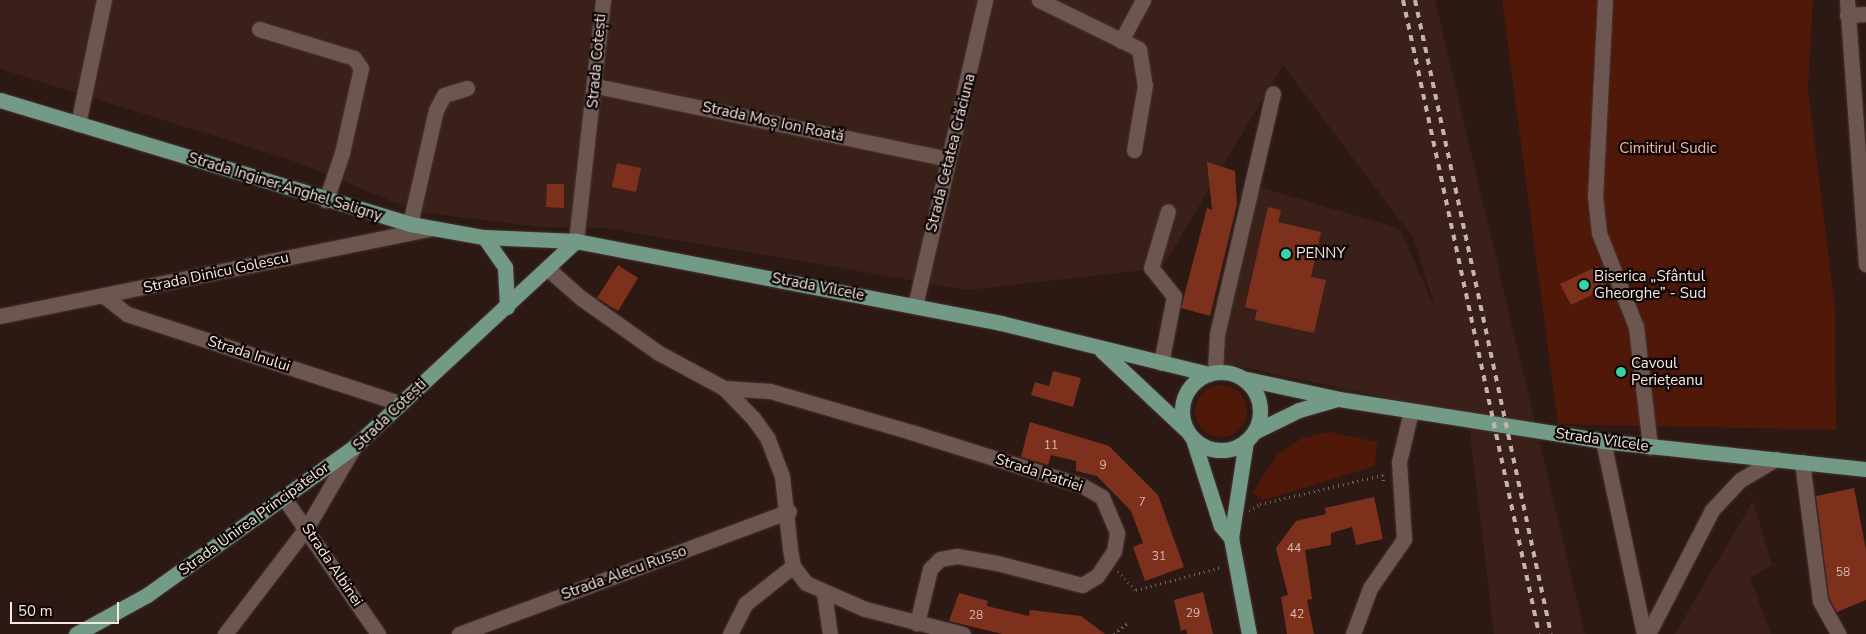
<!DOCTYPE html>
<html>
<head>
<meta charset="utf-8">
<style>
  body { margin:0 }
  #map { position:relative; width:1866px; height:634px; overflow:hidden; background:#2d1914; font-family:"Nunito Sans",sans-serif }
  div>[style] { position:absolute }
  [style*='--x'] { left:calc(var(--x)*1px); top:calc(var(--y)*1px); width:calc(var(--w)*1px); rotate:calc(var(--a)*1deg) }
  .built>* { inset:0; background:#3a2019 }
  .green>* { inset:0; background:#4f1809 }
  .round { border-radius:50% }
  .building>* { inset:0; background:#7d311d }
  .path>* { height:2.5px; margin-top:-1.25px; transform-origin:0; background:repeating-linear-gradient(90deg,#786662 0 1px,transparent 0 5px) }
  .roads { filter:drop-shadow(0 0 1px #463634) drop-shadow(0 0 1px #463634) }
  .minor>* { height:15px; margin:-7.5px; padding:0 7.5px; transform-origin:7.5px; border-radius:7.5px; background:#6d564f }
  .major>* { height:15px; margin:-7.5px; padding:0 7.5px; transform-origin:7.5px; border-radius:7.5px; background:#729a86 }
  .major>.ring { margin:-7.5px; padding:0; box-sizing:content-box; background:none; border:15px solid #729a86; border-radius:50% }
  .rail>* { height:4px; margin-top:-2px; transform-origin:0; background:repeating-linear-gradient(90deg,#c4b4b0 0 6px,transparent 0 12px) }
  .dots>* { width:14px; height:14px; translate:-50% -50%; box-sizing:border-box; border:2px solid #0f0705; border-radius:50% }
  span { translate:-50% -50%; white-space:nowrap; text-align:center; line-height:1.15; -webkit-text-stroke:4.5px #0f0705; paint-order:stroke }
  .number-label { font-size:12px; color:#d7bab2 }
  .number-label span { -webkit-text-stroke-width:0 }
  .street-label { font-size:15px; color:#f5e7e3 }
  .park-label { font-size:15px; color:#f9b5a2 }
  .poi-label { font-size:15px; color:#f5e7e3 }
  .left { translate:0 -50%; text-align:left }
  .scale { position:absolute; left:10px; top:602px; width:109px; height:22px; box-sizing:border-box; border:2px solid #f5e7e3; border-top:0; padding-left:6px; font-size:15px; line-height:18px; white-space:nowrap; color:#f5e7e3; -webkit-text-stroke:4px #0f0705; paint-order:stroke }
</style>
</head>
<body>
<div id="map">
  <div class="built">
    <i style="clip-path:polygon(0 0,1435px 0,1585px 634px,1494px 634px,1468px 415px,1208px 360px,1256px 186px,1400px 229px,1436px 311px,1414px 239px,1283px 65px,1162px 268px,968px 290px,607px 228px,540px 227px,419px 212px,291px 160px,0 69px)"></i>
    <i style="clip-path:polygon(1753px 501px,1772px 565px,1750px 578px,1771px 634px,1675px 634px)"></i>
  </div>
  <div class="green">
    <i style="clip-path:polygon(1502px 0,1813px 0,1808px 88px,1835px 308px,1836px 430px,1558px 424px)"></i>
    <i class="round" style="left:1195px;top:385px;width:52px;height:52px"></i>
    <i style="clip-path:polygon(1330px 432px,1377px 442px,1375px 466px,1263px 500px,1252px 493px,1277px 455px,1302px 438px)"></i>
  </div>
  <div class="building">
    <i style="clip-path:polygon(1207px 162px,1235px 171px,1237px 204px,1210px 316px,1181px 308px,1207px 208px,1212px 210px)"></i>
    <i style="clip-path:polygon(617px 163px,641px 168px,636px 192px,612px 187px)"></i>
    <i style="clip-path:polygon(547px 184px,564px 184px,564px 208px,546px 207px)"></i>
    <i style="clip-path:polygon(1268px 207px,1281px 210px,1278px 222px,1321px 232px,1311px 277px,1326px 280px,1314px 333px,1255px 320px,1257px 310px,1245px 307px)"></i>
    <i style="clip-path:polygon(618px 265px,638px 278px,618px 311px,597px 298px)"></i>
    <i style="clip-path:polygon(1598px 266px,1608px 287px,1571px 305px,1560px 284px)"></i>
    <i style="clip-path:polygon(1053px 371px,1081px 378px,1073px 407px,1031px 395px,1035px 382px,1049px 386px)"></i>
    <i style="clip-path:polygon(1030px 422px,1109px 446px,1158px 495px,1184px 567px,1145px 581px,1133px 547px,1143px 543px,1131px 511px,1097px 476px,1076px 471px,1076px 461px,1051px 455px,1048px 465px,1021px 457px)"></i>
    <i style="clip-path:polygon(1854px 488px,1866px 550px,1866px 600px,1837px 612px,1829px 598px,1816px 496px)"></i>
    <i style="clip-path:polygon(1374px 497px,1383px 539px,1356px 545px,1352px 527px,1331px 533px,1331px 545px,1305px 550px,1312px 599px,1307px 600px,1314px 634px,1287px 634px,1281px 597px,1288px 595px,1276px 548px,1296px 521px,1326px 514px,1325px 508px)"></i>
    <i style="clip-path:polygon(1203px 592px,1213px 634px,1187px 634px,1186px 629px,1181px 631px,1174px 600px)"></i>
    <i style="clip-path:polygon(959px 593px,988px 601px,987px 606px,1029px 616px,1030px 610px,1081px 616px,1105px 634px,1002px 634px,949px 621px)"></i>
  </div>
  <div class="path">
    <i style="--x:1249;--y:511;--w:13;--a:-32"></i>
    <i style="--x:1260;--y:504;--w:126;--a:-13.3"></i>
    <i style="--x:1383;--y:475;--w:9;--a:84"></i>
    <i style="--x:1118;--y:571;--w:26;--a:47"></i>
    <i style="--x:1136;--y:590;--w:89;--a:-15"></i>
    <i style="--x:1114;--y:634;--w:17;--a:-40"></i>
  </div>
  <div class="roads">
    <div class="minor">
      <i style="--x:1039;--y:0;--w:111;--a:26.1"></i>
      <i style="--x:1139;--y:49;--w:36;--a:81"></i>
      <i style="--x:1145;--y:85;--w:66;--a:99.6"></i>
      <i style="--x:1605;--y:0;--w:195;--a:92.9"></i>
      <i style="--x:1595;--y:195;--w:38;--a:84"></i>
      <i style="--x:1599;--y:233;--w:101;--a:68.5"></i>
      <i style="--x:1636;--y:327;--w:121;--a:83.3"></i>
      <i style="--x:1847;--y:0;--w:265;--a:85.9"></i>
      <i style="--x:1847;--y:15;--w:19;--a:-3"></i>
      <i style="--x:259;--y:29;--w:99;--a:17"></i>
      <i style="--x:354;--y:58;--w:12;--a:55"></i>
      <i style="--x:361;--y:68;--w:87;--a:102.6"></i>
      <i style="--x:342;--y:153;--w:50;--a:108.8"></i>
      <i style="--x:1121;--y:41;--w:47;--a:-61.8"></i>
      <i style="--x:596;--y:86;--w:360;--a:11.7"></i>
      <i style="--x:78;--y:124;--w:127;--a:-78.2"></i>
      <i style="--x:410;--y:224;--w:117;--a:-77.2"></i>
      <i style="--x:436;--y:110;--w:17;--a:-62"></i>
      <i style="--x:444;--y:95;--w:24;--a:-17"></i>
      <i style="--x:576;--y:241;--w:243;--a:-83.6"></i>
      <i style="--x:547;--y:268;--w:45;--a:41.4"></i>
      <i style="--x:581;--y:298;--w:95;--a:35.2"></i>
      <i style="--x:659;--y:353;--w:74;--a:28.3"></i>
      <i style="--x:724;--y:388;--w:42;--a:46"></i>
      <i style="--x:753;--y:418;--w:24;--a:54"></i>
      <i style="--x:767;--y:437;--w:42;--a:69"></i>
      <i style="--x:782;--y:476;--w:73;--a:83.7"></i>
      <i style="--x:790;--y:549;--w:17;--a:80"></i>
      <i style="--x:793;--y:566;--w:21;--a:53"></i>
      <i style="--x:806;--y:583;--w:64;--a:23.8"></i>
      <i style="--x:865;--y:609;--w:101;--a:14.3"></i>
      <i style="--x:104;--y:296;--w:29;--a:38"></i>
      <i style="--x:127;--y:314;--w:286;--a:18.1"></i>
      <i style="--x:915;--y:306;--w:314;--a:-77.1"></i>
      <i style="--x:0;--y:316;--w:440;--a:-11.5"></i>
      <i style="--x:1161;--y:363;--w:68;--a:-79"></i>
      <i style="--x:1174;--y:296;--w:36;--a:-129"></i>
      <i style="--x:1151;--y:268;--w:59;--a:-73.4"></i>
      <i style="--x:1215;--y:372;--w:38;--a:-87"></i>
      <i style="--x:1217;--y:334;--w:247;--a:-76.9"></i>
      <i style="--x:724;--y:388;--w:46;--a:3.7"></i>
      <i style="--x:770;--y:391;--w:147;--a:16.2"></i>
      <i style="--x:911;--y:432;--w:180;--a:17.4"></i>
      <i style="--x:1083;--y:486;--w:22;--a:30"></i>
      <i style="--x:1102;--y:497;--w:39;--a:67"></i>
      <i style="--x:1117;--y:533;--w:18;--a:99"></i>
      <i style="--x:1114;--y:551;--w:30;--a:124"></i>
      <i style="--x:1097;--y:576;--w:17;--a:149"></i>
      <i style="--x:1082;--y:585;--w:88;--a:-165.5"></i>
      <i style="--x:997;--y:563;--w:41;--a:-170.1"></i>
      <i style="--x:957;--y:556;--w:17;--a:170"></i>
      <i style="--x:940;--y:559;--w:14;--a:135"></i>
      <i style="--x:930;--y:569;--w:56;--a:103.5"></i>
      <i style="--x:1603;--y:441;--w:197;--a:78"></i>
      <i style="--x:1802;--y:462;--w:140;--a:82.6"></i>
      <i style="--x:1820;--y:601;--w:38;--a:61"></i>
      <i style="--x:284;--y:498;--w:165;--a:55.3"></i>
      <i style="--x:824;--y:593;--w:41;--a:81.7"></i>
      <i style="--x:225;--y:634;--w:135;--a:-52.5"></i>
      <i style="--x:307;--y:527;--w:93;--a:-59.6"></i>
      <i style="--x:459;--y:634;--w:352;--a:-20.4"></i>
      <i style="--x:730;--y:634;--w:34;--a:-63"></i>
      <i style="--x:745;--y:604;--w:61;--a:-38.4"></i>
      <i style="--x:1353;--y:634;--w:49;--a:-69.7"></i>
      <i style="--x:1370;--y:588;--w:60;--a:-55.2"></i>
      <i style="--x:1404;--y:539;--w:77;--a:-93.7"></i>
      <i style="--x:1399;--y:462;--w:52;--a:-76.8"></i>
      <i style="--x:1648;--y:634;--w:140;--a:-62.7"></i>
      <i style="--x:1712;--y:510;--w:41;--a:-47"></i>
      <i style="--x:1740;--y:480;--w:42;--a:-30.3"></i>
    </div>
    <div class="major">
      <i style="--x:0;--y:100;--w:428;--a:16.8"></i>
      <i style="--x:410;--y:224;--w:75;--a:10"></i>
      <i style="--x:484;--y:237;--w:92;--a:2.5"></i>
      <i style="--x:484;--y:237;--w:37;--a:55"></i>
      <i style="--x:505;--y:267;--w:40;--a:87.1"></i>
      <i style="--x:1102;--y:351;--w:114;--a:43.2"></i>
      <i class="ring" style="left:1182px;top:372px;width:63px;height:63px"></i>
      <i style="--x:1242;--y:378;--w:99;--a:12.2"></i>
      <i style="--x:1339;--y:399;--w:267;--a:9"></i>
      <i style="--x:1603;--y:441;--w:264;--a:6.1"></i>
      <i style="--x:1254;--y:432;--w:50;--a:-26.1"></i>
      <i style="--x:1299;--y:410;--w:37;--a:-16"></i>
      <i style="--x:1193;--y:439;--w:91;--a:72.2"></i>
      <i style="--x:1221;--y:526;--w:16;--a:50"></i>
      <i style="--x:1246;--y:441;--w:98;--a:98.8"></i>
      <i style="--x:1231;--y:538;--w:98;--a:79.4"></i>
      <i style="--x:76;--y:634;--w:81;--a:-28.8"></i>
      <i style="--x:147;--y:595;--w:254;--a:-35.6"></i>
      <i style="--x:354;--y:447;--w:303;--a:-42.9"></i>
      <i style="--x:576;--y:241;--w:433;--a:10.9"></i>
      <i style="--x:1001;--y:323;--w:214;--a:13.8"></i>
    </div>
  </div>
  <div class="rail">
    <i style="--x:1403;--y:0;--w:648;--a:77.89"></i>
    <i style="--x:1415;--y:0;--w:648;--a:77.89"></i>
  </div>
  <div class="dots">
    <i style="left:1286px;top:254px;background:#33d4a8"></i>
    <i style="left:1584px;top:285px;background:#33d4a8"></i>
    <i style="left:1621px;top:372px;background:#33d4a8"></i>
  </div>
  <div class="number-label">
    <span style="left:1051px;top:446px">11</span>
    <span style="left:1103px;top:466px">9</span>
    <span style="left:1142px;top:503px">7</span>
    <span style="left:1294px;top:549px">44</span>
    <span style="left:1159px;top:557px">31</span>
    <span style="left:1843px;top:573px">58</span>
    <span style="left:1193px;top:614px">29</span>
    <span style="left:1297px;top:615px">42</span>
    <span style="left:976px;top:616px">28</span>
  </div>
  <div class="street-label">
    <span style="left:597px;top:61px;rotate:-85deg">Strada Cotești</span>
    <span style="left:773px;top:122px;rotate:12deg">Strada Moș Ion Roată</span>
    <span style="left:951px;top:153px;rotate:-76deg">Strada Cetatea Crăciuna</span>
    <span style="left:285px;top:187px;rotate:17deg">Strada Inginer Anghel Saligny</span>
    <span style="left:216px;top:273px;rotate:-12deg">Strada Dinicu Golescu</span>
    <span style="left:818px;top:287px;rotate:11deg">Strada Vîlcele</span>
    <span style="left:249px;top:354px;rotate:18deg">Strada Inului</span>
    <span style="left:390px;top:415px;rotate:-44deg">Strada Cotești</span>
    <span style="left:1602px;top:440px;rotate:8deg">Strada Vîlcele</span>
    <span style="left:1039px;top:473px;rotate:18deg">Strada Patriei</span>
    <span style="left:254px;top:519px;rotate:-36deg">Strada Unirea Principatelor</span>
    <span style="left:332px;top:565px;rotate:56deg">Strada Albinei</span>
    <span style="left:624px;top:573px;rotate:-20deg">Strada Alecu Russo</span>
  </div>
  <div class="park-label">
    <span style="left:1668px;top:149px">Cimitirul Sudic</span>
  </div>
  <div class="poi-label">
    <span class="left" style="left:1296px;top:254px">PENNY</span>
    <span class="left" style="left:1594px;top:285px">Biserica „Sfântul<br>Gheorghe” - Sud</span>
    <span class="left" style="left:1631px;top:372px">Cavoul<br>Periețeanu</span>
  </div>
  <div class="scale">50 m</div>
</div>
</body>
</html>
